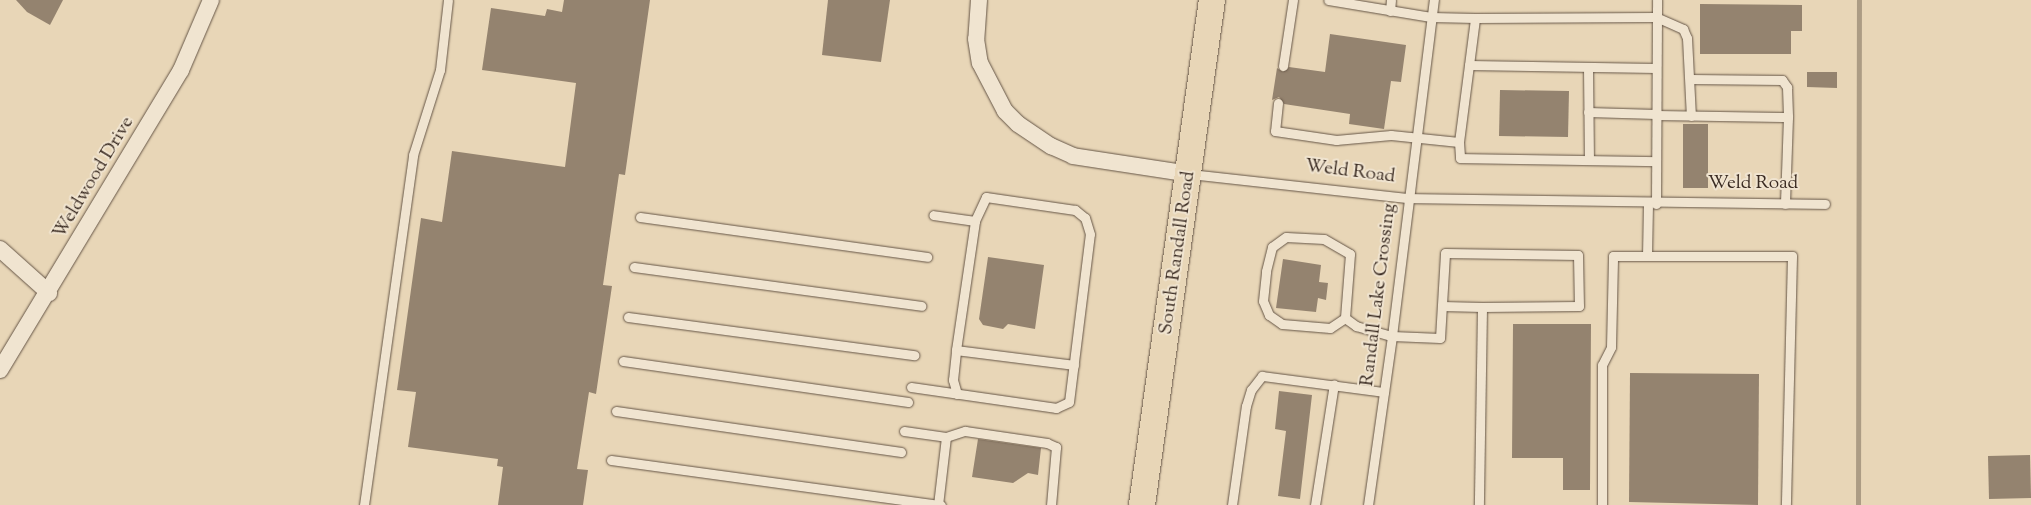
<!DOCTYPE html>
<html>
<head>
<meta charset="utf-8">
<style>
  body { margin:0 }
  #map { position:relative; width:2031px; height:505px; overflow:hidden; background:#e8d6b7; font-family:"Sorts Mill Goudy",serif }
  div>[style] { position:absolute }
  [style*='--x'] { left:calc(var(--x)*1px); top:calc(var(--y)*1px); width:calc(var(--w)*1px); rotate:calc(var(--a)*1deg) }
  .stream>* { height:5px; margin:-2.5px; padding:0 2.5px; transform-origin:2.5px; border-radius:2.5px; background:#ac9c84 }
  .building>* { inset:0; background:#94836f }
  .roads { filter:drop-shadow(0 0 1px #655546) drop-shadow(0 0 1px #655546) }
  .service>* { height:9px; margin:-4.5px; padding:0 4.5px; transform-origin:4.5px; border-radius:4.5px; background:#f0e4d0 }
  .minor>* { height:16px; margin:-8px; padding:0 8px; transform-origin:8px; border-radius:8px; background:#f0e4d0 }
  .primary>* { height:26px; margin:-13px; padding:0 13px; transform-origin:13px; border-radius:13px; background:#e8d6b7 }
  span { translate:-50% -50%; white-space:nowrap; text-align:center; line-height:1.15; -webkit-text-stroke:4px #f0e4d0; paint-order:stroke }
  .street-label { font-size:19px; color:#392a21 }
</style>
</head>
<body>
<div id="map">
  <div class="stream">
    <i style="--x:1858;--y:505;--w:505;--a:-89.89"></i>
  </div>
  <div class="building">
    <i style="clip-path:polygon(16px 0,63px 0,50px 25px,27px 12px)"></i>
    <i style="clip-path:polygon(564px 0,650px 0,625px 175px,619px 174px,603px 285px,612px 286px,596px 394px,589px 392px,577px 469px,588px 470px,583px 505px,498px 505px,503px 467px,497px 466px,498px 459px,408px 447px,416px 392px,397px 390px,421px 218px,442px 222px,452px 151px,565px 167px,576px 83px,482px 70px,491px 8px,545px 16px,547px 9px,562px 12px)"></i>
    <i style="clip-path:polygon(828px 0,890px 0,881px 62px,822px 55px)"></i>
    <i style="clip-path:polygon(1700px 4px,1802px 5px,1802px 31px,1791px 31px,1791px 54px,1700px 54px)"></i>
    <i style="clip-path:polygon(1330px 34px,1406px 45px,1401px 82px,1391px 81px,1384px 129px,1349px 124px,1350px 114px,1284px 104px,1279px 97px,1272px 100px,1277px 68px,1283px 72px,1289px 67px,1325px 72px)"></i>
    <i style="clip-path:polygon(1807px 72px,1837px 72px,1837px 88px,1807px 87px)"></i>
    <i style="clip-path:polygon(1500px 90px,1569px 91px,1568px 137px,1499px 136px)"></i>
    <i style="clip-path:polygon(1683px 124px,1708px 124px,1708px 188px,1683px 188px)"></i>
    <i style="clip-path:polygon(988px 257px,1044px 265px,1035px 329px,1008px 324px,1003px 329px,983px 325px,979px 319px)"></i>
    <i style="clip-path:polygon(1283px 259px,1321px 265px,1319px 282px,1328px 283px,1326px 300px,1318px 298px,1316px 312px,1276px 308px)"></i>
    <i style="clip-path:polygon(1513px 324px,1591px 324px,1590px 490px,1563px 490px,1563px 458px,1512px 458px)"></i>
    <i style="clip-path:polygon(1630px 373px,1759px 374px,1758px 505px,1629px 502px)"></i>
    <i style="clip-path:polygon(1279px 391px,1312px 395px,1300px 499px,1278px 496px,1286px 431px,1275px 429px)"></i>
    <i style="clip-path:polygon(978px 439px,1041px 448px,1038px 475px,1028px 473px,1013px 483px,972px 477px)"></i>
    <i style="clip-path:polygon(2030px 455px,2031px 498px,1989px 499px,1988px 456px)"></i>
  </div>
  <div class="roads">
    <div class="service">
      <i style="--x:1390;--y:11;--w:11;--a:-85"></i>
      <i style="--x:1475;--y:18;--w:181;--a:-0.3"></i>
      <i style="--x:1656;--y:17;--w:30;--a:24"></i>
      <i style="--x:1683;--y:29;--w:10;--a:66"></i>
      <i style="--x:1687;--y:38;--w:78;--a:87.1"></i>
      <i style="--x:1469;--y:65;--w:187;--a:0.9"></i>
      <i style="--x:1283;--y:66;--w:67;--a:-81.4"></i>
      <i style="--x:1588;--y:67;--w:93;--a:89.4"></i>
      <i style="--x:1690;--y:79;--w:92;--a:0.6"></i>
      <i style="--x:1782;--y:80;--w:9;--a:54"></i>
      <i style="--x:1787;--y:87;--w:30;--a:88"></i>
      <i style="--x:1278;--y:103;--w:28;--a:96"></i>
      <i style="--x:1275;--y:131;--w:62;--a:8.4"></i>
      <i style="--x:1336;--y:140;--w:55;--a:-5.2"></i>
      <i style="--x:1391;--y:135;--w:68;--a:5.9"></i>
      <i style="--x:1459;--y:142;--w:125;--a:-82.6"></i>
      <i style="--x:1475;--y:18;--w:44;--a:-178.7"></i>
      <i style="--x:1431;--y:17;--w:104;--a:-170.6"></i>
      <i style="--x:1588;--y:112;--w:68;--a:1.7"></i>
      <i style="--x:1656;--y:115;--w:132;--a:0.9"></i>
      <i style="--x:1788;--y:117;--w:87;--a:92"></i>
      <i style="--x:1459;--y:142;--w:16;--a:86"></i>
      <i style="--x:1460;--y:158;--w:196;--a:0.9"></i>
      <i style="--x:1190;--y:174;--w:218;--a:6.3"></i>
      <i style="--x:1407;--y:198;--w:418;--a:0.8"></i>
      <i style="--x:1648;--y:204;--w:52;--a:91.1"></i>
      <i style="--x:1647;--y:256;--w:145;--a:0"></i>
      <i style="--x:1792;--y:256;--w:249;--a:91.4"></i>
      <i style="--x:1656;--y:204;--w:204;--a:-89.7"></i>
      <i style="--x:640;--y:217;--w:290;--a:7.9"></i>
      <i style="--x:1286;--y:237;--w:38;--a:3"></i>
      <i style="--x:1324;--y:239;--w:30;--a:30"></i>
      <i style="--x:1350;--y:254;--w:64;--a:94.5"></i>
      <i style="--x:1345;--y:318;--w:18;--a:146"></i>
      <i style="--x:1330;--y:328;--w:48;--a:-175.2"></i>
      <i style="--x:1282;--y:324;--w:16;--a:-145"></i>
      <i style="--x:1269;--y:315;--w:15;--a:-113"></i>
      <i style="--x:1263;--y:301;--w:30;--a:-84"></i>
      <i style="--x:1266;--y:271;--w:25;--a:-76"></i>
      <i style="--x:1272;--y:247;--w:17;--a:-36"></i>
      <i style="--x:634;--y:267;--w:290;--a:7.7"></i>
      <i style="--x:1442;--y:306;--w:40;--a:1.4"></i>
      <i style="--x:628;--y:317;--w:289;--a:7.6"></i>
      <i style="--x:1345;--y:318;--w:14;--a:36"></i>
      <i style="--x:1356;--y:326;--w:37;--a:16"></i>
      <i style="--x:1392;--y:336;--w:48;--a:2.4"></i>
      <i style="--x:1440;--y:338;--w:85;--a:-86.6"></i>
      <i style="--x:1445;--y:253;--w:133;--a:0.9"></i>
      <i style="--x:1578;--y:255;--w:51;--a:88.9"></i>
      <i style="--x:1579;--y:306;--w:97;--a:179.4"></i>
      <i style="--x:1482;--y:307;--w:198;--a:90.9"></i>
      <i style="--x:956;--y:350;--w:130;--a:-81.6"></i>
      <i style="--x:623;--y:361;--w:288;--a:8.2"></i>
      <i style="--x:911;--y:387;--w:147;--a:8.2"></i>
      <i style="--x:1056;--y:408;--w:14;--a:-25"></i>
      <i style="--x:1069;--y:402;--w:169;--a:-82.9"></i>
      <i style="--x:1090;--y:234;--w:17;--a:-107"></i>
      <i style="--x:1085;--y:218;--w:13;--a:-141"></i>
      <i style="--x:1075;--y:210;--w:90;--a:-171.7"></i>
      <i style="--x:986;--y:197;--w:26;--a:115"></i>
      <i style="--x:975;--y:221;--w:42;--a:-171.9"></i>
      <i style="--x:957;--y:394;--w:15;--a:-106"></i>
      <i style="--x:953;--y:380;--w:30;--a:-84"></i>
      <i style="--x:956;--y:350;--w:119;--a:7.2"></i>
      <i style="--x:616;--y:411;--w:288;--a:8.2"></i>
      <i style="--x:904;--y:431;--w:42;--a:8.1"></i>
      <i style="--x:946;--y:437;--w:20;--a:-18"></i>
      <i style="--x:965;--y:431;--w:83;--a:8.3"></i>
      <i style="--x:1047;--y:443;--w:10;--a:24"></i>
      <i style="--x:1056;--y:447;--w:58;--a:94.9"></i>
      <i style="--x:611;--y:460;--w:333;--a:7.8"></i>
      <i style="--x:364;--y:505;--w:353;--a:-82"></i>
      <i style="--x:413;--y:155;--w:89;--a:-72.4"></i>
      <i style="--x:440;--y:70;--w:70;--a:-83.5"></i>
      <i style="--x:938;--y:505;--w:68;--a:-83.3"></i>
      <i style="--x:1232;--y:505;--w:100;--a:-82"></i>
      <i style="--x:1246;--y:406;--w:17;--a:-73"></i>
      <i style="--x:1251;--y:390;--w:18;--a:-52"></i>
      <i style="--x:1262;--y:376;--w:123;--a:7.5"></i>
      <i style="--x:1315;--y:505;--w:122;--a:-81.1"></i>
      <i style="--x:1368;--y:505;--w:171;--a:-81.9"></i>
      <i style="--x:1392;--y:336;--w:339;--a:-82.9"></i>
      <i style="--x:1602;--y:505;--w:140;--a:-90"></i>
      <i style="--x:1602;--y:365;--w:20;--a:-63"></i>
      <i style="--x:1611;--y:347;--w:91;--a:-88.7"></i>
      <i style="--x:1613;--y:256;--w:34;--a:0"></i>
    </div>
    <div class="minor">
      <i style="--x:979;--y:0;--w:39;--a:94"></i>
      <i style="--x:976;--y:39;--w:24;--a:81"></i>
      <i style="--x:980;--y:63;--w:54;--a:62.5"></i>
      <i style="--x:1005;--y:111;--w:18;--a:45"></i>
      <i style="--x:1018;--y:124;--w:40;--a:34"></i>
      <i style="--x:1051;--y:146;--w:24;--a:24"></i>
      <i style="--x:1073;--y:156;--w:118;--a:8.7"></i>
      <i style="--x:0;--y:249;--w:66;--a:41.9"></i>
      <i style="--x:0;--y:370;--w:350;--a:-58.9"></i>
      <i style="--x:181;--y:70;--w:76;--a:-66.8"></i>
    </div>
    <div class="primary">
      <i style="--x:1142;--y:505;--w:510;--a:-82.11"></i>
    </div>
  </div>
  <div class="street-label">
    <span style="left:1350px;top:172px;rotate:7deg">Weld Road</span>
    <span style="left:94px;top:178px;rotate:-59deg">Weldwood Drive</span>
    <span style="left:1753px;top:184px">Weld Road</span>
    <span style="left:1178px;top:253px;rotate:-82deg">South Randall Road</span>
    <span style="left:1379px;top:295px;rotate:-83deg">Randall Lake Crossing</span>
  </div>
</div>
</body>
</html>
